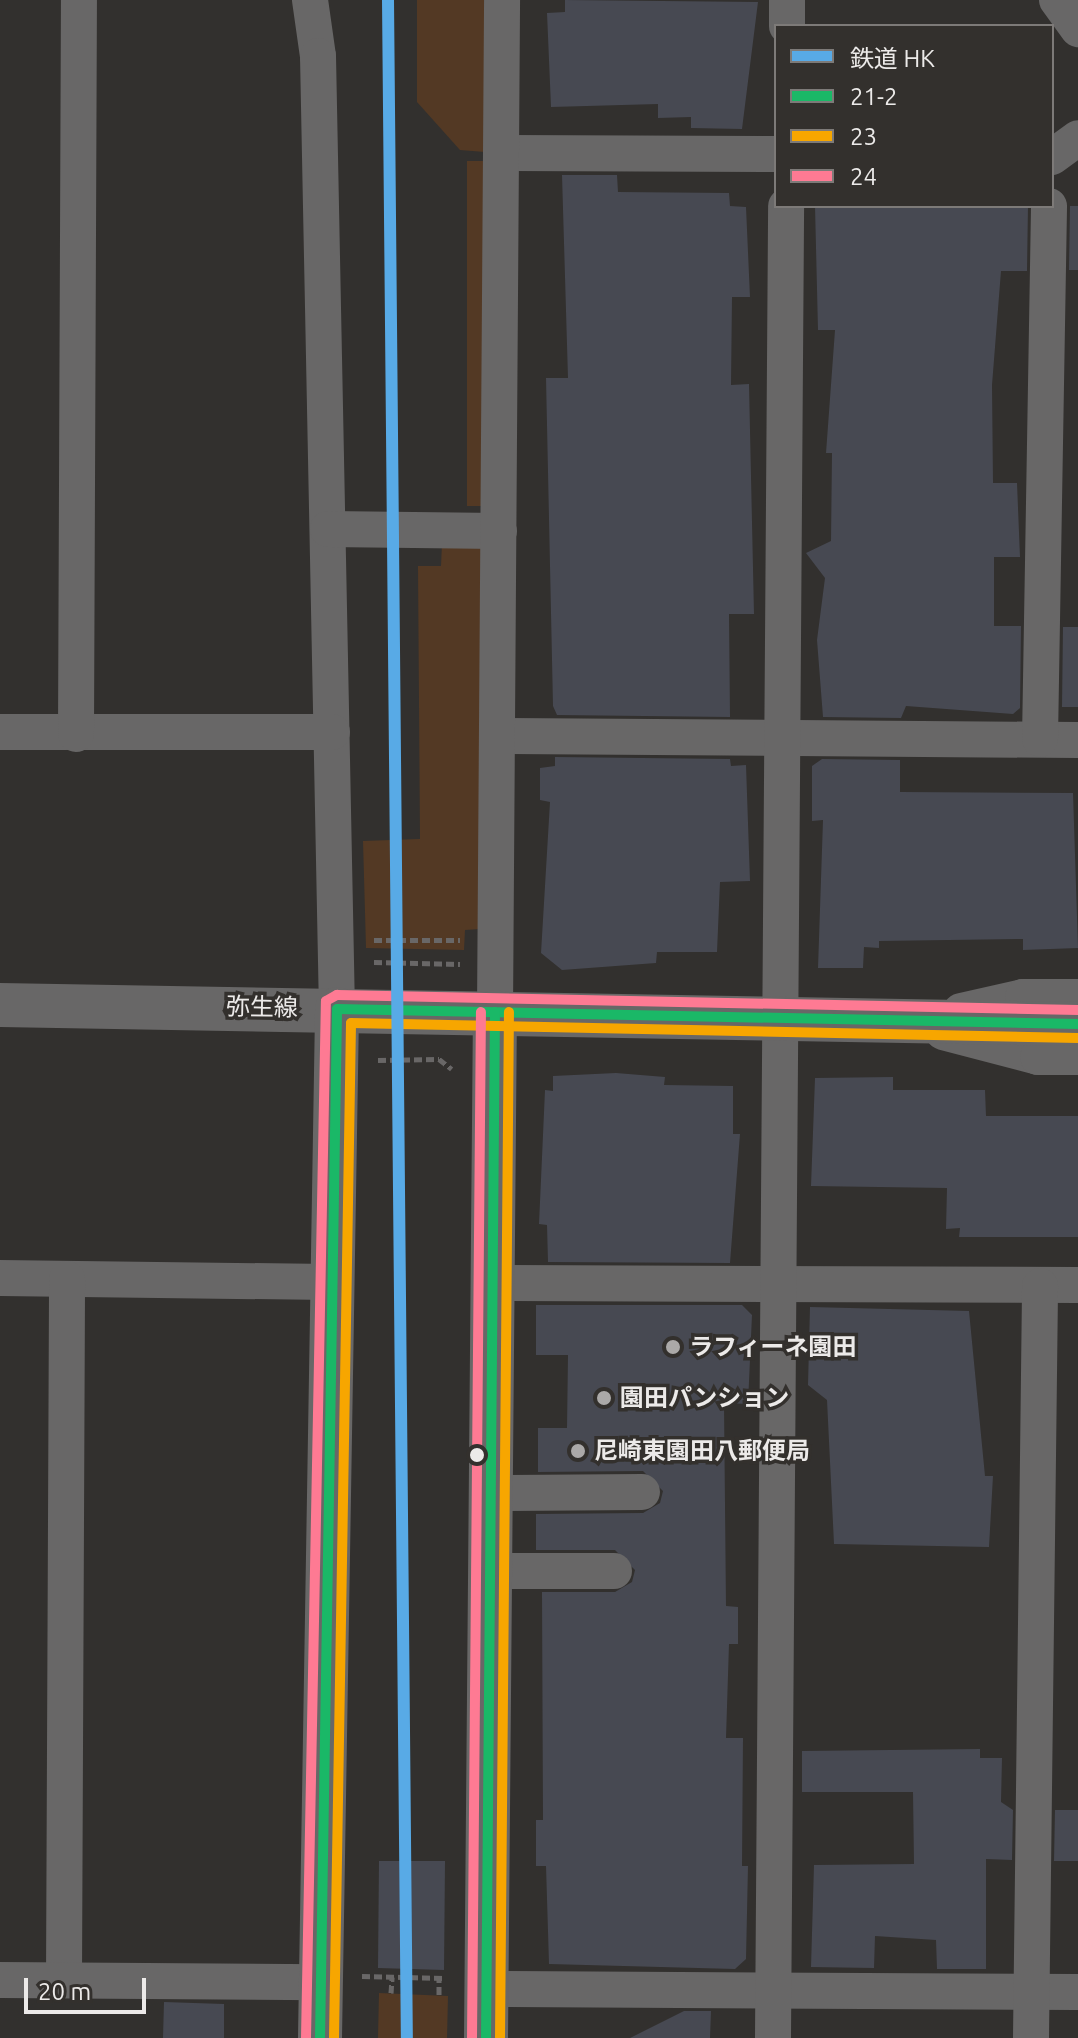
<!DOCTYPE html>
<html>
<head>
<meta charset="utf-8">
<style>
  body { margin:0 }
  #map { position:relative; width:1078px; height:2038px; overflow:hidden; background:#32302e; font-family:Ubuntu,"Noto Sans JP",sans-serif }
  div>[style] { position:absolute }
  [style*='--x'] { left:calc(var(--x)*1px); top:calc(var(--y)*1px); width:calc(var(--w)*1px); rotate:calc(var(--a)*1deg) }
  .green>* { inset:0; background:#533924 }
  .building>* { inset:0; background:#474952 }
  .path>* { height:5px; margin-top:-2.5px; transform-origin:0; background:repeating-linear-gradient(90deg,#696767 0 8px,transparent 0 12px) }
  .minor>* { height:36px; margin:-18px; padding:0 18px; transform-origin:18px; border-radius:18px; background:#686767 }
  .tertiary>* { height:44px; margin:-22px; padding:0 22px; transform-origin:22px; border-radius:22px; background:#686767 }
  .bus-1>* { height:10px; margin:-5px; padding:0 5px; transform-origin:5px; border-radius:5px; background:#1ab867 }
  .bus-2>* { height:10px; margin:-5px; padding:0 5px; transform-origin:5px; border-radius:5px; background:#f7a600 }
  .bus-3>* { height:10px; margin:-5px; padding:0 5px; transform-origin:5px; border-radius:5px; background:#fe7a93 }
  .rail-1>* { height:12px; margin:-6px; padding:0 6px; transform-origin:6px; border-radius:6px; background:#58aae6 }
  .dots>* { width:22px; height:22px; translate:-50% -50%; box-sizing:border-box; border:4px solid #33302d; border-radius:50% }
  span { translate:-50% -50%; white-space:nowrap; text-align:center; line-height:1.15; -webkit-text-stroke:7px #33302d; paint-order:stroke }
  .street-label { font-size:24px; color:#eceae9 }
  .poi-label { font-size:24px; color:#eceae9; font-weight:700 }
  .left { translate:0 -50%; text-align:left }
  .legend { position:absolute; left:774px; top:24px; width:280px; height:184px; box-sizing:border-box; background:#33302d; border:2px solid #7d7a78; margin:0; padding:10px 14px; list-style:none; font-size:24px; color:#eceae9 }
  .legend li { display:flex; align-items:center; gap:16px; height:40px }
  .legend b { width:40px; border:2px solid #7d7a78 }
  .scale { position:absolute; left:24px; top:1978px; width:122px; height:36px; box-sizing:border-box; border:4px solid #eceae9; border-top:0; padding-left:10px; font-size:24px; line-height:28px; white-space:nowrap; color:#eceae9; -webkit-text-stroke:6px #33302d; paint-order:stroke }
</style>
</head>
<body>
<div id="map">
  <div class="green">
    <i style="clip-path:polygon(417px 0,484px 0,485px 152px,460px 150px,417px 102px)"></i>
    <i style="clip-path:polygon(467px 161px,485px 161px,484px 506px,467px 506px)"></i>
    <i style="clip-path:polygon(442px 543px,481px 543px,480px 929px,465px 930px,464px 950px,366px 948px,363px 841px,420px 839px,418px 566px,441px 566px)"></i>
    <i style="clip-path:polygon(379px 1993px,448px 1996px,447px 2038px,378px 2038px)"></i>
  </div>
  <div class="building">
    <i style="clip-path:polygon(565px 0,758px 2px,742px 129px,691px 128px,691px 117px,658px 118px,658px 104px,551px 107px,547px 13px,565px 12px)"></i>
    <i style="clip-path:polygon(562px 175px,617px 175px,618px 192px,729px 193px,730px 206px,746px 207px,750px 297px,732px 297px,731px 385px,749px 384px,754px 614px,729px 614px,730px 717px,557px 715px,553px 706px,546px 378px,568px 378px)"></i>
    <i style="clip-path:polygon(815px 206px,1028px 206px,1027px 271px,1001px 271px,992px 385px,993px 483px,1017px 483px,1020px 557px,994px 557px,994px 626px,1021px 626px,1020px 708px,1013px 714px,906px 706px,901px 718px,823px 717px,817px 640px,825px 578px,806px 553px,831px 541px,832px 453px,826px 453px,835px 330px,818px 330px)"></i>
    <i style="clip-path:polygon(1070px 206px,1078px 206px,1078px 270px,1069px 270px)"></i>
    <i style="clip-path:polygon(1063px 627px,1078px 627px,1078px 707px,1062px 707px)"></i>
    <i style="clip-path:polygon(555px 757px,730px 759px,731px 766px,746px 765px,750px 881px,720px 882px,717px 952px,657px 952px,656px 963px,562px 970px,541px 953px,550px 802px,540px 800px,540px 768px,555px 766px)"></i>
    <i style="clip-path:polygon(822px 759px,900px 760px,900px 792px,1073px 793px,1078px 948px,1023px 950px,1023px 939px,879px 941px,879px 948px,864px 947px,863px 968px,818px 968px,823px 820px,812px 821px,812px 766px)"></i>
    <i style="clip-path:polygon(616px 1073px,665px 1077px,664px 1085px,733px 1086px,733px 1134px,740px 1134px,730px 1263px,548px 1262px,547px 1225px,539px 1224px,545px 1090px,553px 1091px,553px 1076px)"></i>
    <i style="clip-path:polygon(893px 1077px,893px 1090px,985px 1090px,986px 1116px,1078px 1116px,1078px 1237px,959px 1237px,960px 1228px,946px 1229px,947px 1188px,811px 1186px,815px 1078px)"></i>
    <i style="clip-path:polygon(536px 1305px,742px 1305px,752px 1315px,748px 1404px,724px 1403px,726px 1606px,738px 1607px,738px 1644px,729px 1644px,726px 1738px,743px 1738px,742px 1866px,748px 1866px,746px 1959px,735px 1969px,549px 1964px,546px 1866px,536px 1866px,536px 1820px,543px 1820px,542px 1592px,615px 1592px,632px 1582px,635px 1570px,615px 1550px,536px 1550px,536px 1514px,643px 1513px,660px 1503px,663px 1491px,643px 1471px,538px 1472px,538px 1428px,567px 1428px,568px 1355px,536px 1355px)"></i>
    <i style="clip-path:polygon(810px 1307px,969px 1311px,985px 1476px,993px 1476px,989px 1547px,834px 1544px,827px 1400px,808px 1385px)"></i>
    <i style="clip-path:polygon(980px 1749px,980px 1758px,1002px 1758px,1001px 1802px,1013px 1810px,1012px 1860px,986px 1859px,986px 1969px,937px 1969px,936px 1940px,875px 1936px,874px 1968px,811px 1967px,814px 1865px,914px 1864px,913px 1792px,802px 1792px,802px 1751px)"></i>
    <i style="clip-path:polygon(1055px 1810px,1078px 1810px,1078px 1861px,1054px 1861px)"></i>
    <i style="clip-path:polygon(379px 1861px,445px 1861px,444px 1970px,378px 1968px)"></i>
    <i style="clip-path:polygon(164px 2002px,224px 2004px,224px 2038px,163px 2038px)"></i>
    <i style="clip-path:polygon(684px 2011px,711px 2011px,710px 2038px,630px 2038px)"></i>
  </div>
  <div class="path">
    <i style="--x:374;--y:940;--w:86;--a:0"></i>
    <i style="--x:374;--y:962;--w:86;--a:1.3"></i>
    <i style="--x:378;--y:1060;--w:61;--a:-0.9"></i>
    <i style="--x:439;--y:1059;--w:16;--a:38"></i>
    <i style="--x:362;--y:1976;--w:82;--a:1.4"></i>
    <i style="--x:391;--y:1993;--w:16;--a:-86"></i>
    <i style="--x:439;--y:1995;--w:17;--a:-90"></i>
  </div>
  <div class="minor">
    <i style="--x:310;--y:0;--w:57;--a:81.9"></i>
    <i style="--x:318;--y:56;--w:953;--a:88.86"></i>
    <i style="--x:1057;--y:0;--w:36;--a:54"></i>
    <i style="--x:787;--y:26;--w:26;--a:-90"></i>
    <i style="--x:501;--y:153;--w:275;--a:0.2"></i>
    <i style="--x:1052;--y:157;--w:32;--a:-36"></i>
    <i style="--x:328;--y:529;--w:171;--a:0.7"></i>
    <i style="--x:0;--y:732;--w:332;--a:0"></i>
    <i style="--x:76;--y:734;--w:734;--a:-89.77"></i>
    <i style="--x:498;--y:736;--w:580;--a:0.4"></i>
    <i style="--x:1040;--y:739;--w:533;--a:-89.03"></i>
    <i style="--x:961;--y:1011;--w:64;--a:-12.7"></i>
    <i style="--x:1023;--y:997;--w:55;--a:0"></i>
    <i style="--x:495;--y:1012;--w:1012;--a:-89.6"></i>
    <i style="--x:943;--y:1032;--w:98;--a:14.7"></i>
    <i style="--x:1038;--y:1057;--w:40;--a:0"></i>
    <i style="--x:0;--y:1278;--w:330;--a:0.7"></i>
    <i style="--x:497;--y:1283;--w:581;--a:0.2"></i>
    <i style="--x:495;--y:1493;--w:147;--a:-0.4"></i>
    <i style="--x:494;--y:1571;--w:120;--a:0"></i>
    <i style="--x:64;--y:1979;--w:700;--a:-89.75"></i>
    <i style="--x:0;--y:1980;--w:322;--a:0.4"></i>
    <i style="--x:487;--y:1989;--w:591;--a:0.29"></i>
    <i style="--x:773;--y:2038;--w:1832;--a:-89.59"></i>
    <i style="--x:1031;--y:2038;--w:752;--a:-89.31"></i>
  </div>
  <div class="tertiary">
    <i style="--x:0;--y:1005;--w:1078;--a:1.01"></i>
    <i style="--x:320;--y:2038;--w:1029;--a:-89.05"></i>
    <i style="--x:486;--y:2038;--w:1026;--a:-89.5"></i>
  </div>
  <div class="bus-1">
    <i style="--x:320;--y:2038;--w:1029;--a:-89.05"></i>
    <i style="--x:337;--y:1009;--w:741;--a:1.16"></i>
    <i style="--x:486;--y:2038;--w:1026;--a:-89.5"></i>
  </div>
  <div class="bus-2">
    <i style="--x:334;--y:2038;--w:1015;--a:-89.04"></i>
    <i style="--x:351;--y:1023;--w:727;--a:1.18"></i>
    <i style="--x:500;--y:2038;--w:1026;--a:-89.5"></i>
  </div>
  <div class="bus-3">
    <i style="--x:306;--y:2038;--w:1037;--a:-88.9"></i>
    <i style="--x:326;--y:1001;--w:13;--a:-29"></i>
    <i style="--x:337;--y:995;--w:741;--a:1.16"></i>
    <i style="--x:472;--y:2038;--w:1026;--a:-89.5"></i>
  </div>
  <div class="rail-1">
    <i style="--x:388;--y:0;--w:2038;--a:89.47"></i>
  </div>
  <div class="dots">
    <i style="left:673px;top:1347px;background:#aba9a8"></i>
    <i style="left:604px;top:1398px;background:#aba9a8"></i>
    <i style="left:578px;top:1451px;background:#aba9a8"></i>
    <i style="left:477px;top:1455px;background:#eceae9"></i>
  </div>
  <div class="street-label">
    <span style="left:262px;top:1007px;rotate:1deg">弥生線</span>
  </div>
  <div class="poi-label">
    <span class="left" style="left:689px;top:1347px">ラフィーネ園田</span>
    <span class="left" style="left:620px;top:1398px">園田パンション</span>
    <span class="left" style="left:594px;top:1451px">尼崎東園田八郵便局</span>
  </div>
  <ul class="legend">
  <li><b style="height:10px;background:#58aae6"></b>鉄道 HK</li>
  <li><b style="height:10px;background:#1ab867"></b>21-2</li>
  <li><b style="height:10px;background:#f7a600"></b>23</li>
  <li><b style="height:10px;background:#fe7a93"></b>24</li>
  </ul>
  <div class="scale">20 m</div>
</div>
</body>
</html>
